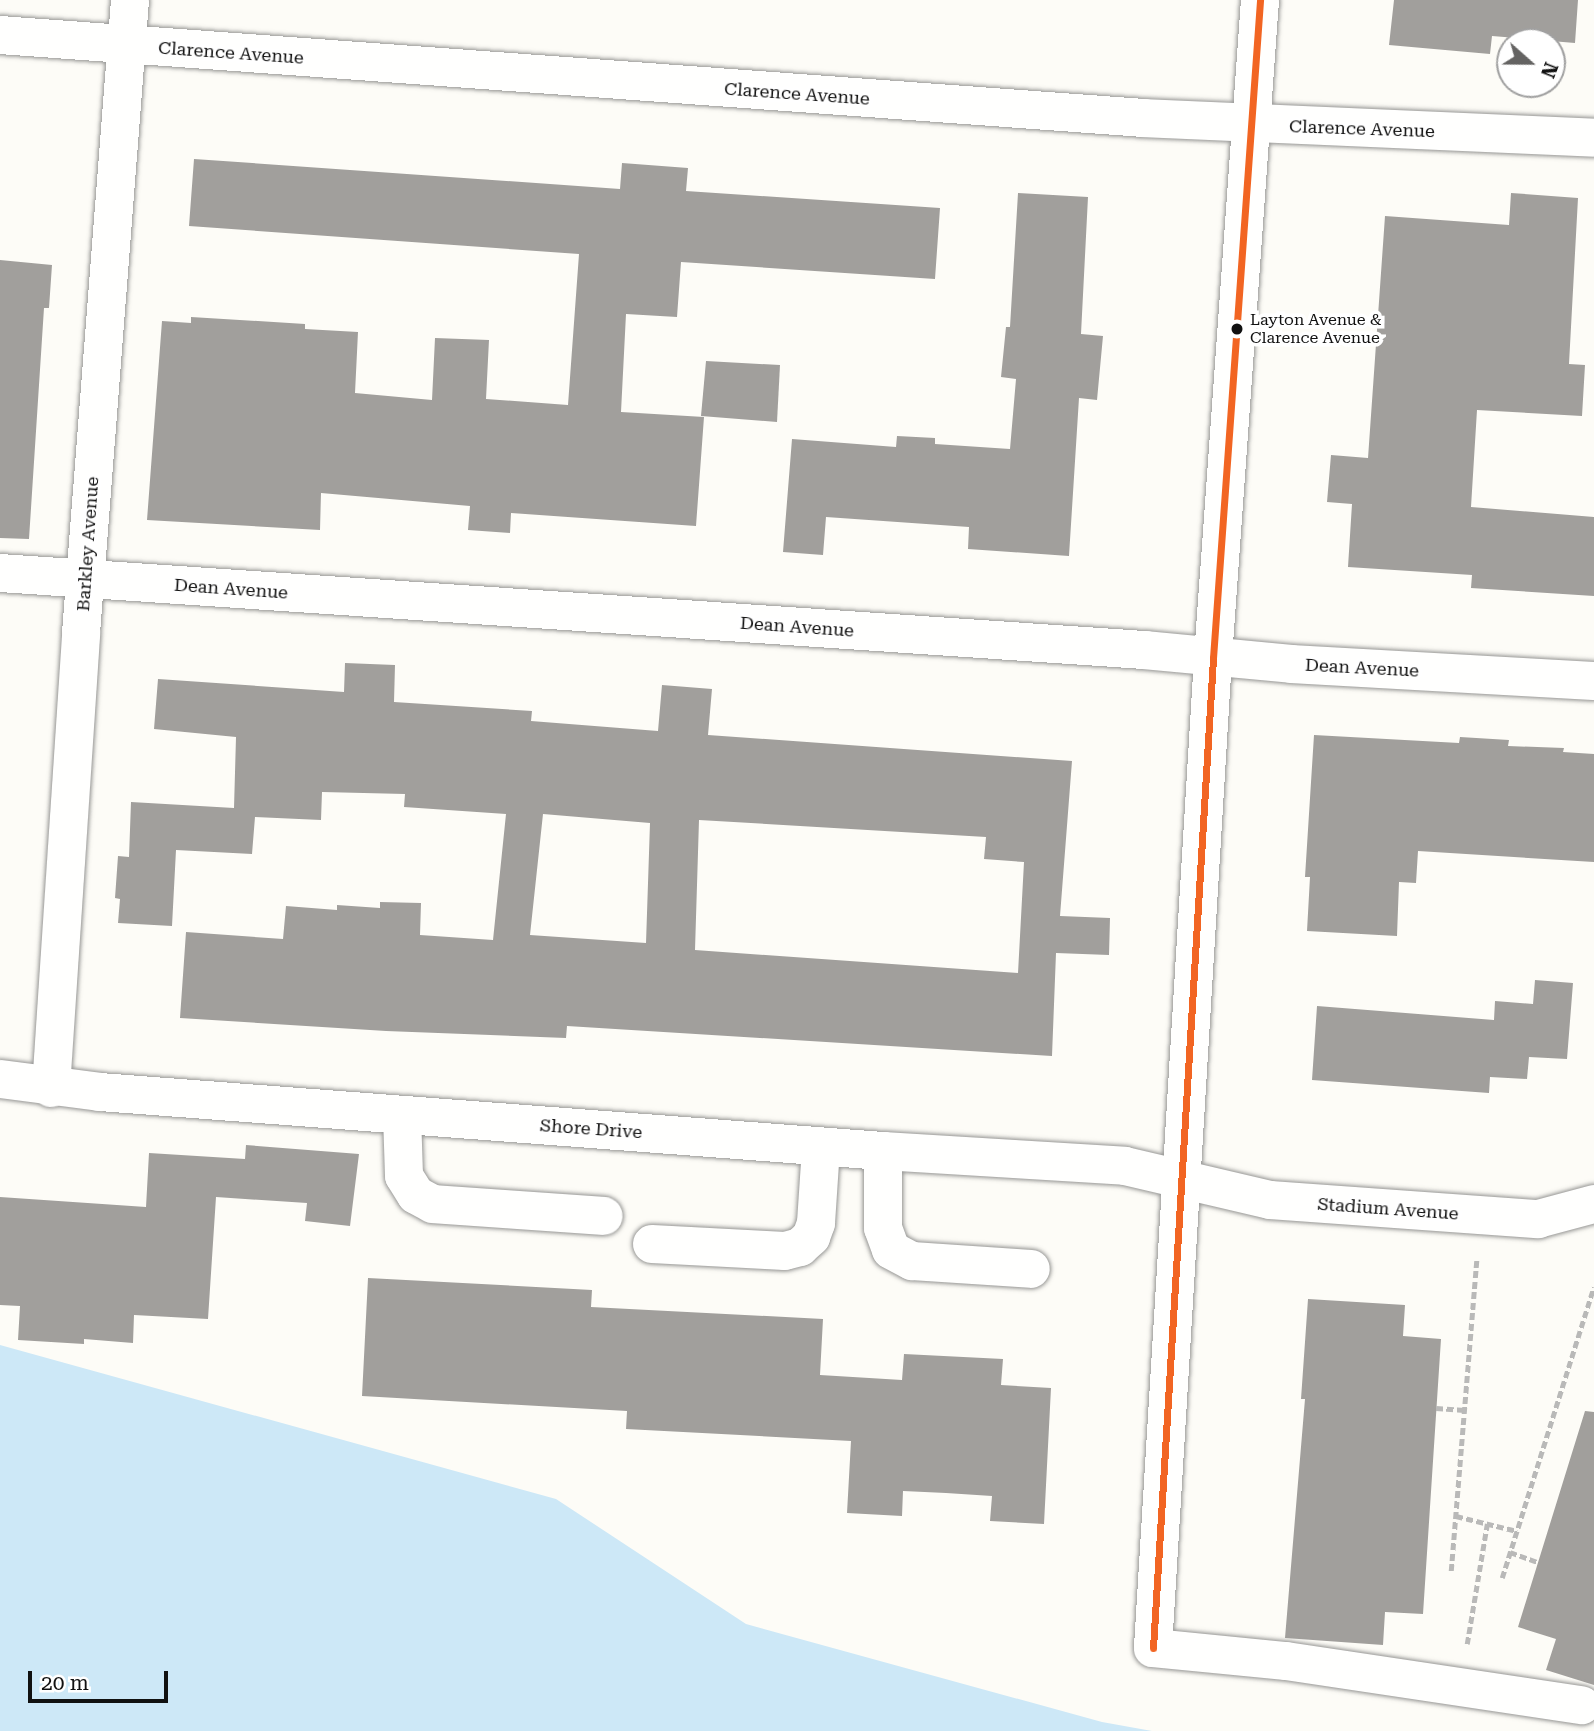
<!DOCTYPE html>
<html>
<head>
<meta charset="utf-8">
<style>
  body { margin:0 }
  #map { position:relative; width:1594px; height:1731px; overflow:hidden; background:#fdfcf7; font-family:"Roboto Serif",serif }
  div>[style] { position:absolute }
  [style*='--x'] { left:calc(var(--x)*1px); top:calc(var(--y)*1px); width:calc(var(--w)*1px); rotate:calc(var(--a)*1deg) }
  .water>* { inset:0; background:#cde8f7 }
  .building>* { inset:0; background:#a19f9c }
  .path>* { height:4.5px; margin-top:-2.25px; transform-origin:0; background:repeating-linear-gradient(90deg,#b9b9b8 0 7px,transparent 0 10.5px) }
  .roads { filter:drop-shadow(0 0 2px #979795) drop-shadow(0 0 2px #979795) }
  .minor>* { height:38px; margin:-19px; padding:0 19px; transform-origin:19px; border-radius:19px; background:#fffffe }
  .bus-1>* { height:7px; margin:-3.5px; padding:0 3.5px; transform-origin:3.5px; border-radius:3.5px; background:#f26522 }
  .dots>* { width:19px; height:19px; translate:-50% -50%; box-sizing:border-box; border:4px solid #fff; border-radius:50% }
  span { translate:-50% -50%; white-space:nowrap; text-align:center; line-height:1.15; -webkit-text-stroke:7px #fff; paint-order:stroke }
  .bus-label { font-size:16px; color:#111 }
  .left { translate:0 -50%; text-align:left }
  .street-label { font-size:18px; color:#111 }
  .north { position:absolute; left:1496px; top:28px; width:70px; height:70px; box-sizing:border-box; background:#fff; border:2px solid #a0a0a0; border-radius:50%; rotate:111deg; font-size:19px; font-weight:700; line-height:28px; text-align:center; color:#111 }
  .north::after { content:''; display:block; margin:auto; width:24px; height:32px; background:#646362; clip-path:polygon(50% 0,100% 100%,50% 72%,0 100%) }
  .scale { position:absolute; left:28px; top:1671px; width:140px; height:32px; box-sizing:border-box; border:4px solid #111; border-top:0; padding-left:9px; font-size:21px; line-height:24px; white-space:nowrap; color:#111; -webkit-text-stroke:5px #fff; paint-order:stroke }
</style>
</head>
<body>
<div id="map">
  <div class="water">
    <i style="clip-path:polygon(0 1345px,556px 1499px,746px 1624px,1102px 1722px,1152px 1731px,0 1731px)"></i>
  </div>
  <div class="building">
    <i style="clip-path:polygon(1394px 0,1578px 0,1575px 43px,1492px 36px,1490px 54px,1389px 45px)"></i>
    <i style="clip-path:polygon(194px 159px,620px 189px,622px 163px,688px 168px,686px 191px,940px 208px,935px 279px,681px 262px,677px 317px,626px 314px,621px 412px,704px 417px,696px 526px,511px 513px,510px 533px,468px 530px,470px 506px,321px 493px,320px 530px,147px 520px,162px 321px,191px 323px,191px 317px,305px 324px,305px 329px,358px 332px,355px 393px,432px 400px,435px 338px,489px 340px,486px 399px,568px 405px,579px 254px,189px 226px)"></i>
    <i style="clip-path:polygon(1018px 193px,1088px 197px,1081px 334px,1103px 336px,1097px 400px,1079px 398px,1069px 556px,968px 549px,969px 527px,826px 517px,823px 555px,783px 552px,792px 439px,896px 447px,897px 436px,935px 438px,935px 444px,1010px 449px,1016px 379px,1001px 377px,1006px 327px,1010px 327px)"></i>
    <i style="clip-path:polygon(1511px 193px,1578px 198px,1569px 364px,1585px 365px,1582px 416px,1477px 410px,1471px 507px,1594px 517px,1594px 596px,1471px 588px,1472px 575px,1348px 567px,1352px 504px,1327px 502px,1331px 455px,1368px 458px,1385px 216px,1509px 225px)"></i>
    <i style="clip-path:polygon(0 260px,52px 265px,49px 308px,44px 308px,29px 539px,0 538px)"></i>
    <i style="clip-path:polygon(706px 361px,780px 365px,777px 422px,701px 416px)"></i>
    <i style="clip-path:polygon(evenodd,345px 663px,395px 665px,394px 702px,532px 711px,531px 721px,658px 731px,662px 685px,712px 689px,708px 735px,1072px 761px,1060px 916px,1110px 918px,1109px 955px,1056px 953px,1052px 1056px,567px 1026px,566px 1038px,386px 1031px,180px 1018px,186px 932px,283px 939px,286px 906px,337px 910px,337px 905px,380px 908px,380px 902px,421px 903px,420px 935px,493px 940px,506px 814px,404px 807px,405px 794px,322px 792px,321px 820px,255px 817px,252px 854px,176px 850px,172px 926px,118px 923px,120px 899px,115px 898px,118px 856px,129px 857px,131px 802px,234px 808px,236px 737px,154px 729px,158px 679px,344px 692px,345px 663px,543px 814px,650px 823px,646px 943px,530px 935px,543px 814px,345px 663px,699px 820px,986px 837px,984px 859px,1024px 862px,1018px 973px,695px 950px,699px 820px)"></i>
    <i style="clip-path:polygon(1314px 735px,1459px 743px,1460px 737px,1509px 740px,1508px 746px,1564px 748px,1563px 752px,1594px 754px,1594px 862px,1418px 851px,1416px 883px,1399px 882px,1397px 936px,1307px 931px,1310px 877px,1305px 877px)"></i>
    <i style="clip-path:polygon(1535px 980px,1573px 983px,1567px 1059px,1529px 1057px,1527px 1079px,1490px 1077px,1489px 1093px,1312px 1080px,1317px 1006px,1494px 1020px,1495px 1001px,1533px 1004px)"></i>
    <i style="clip-path:polygon(246px 1145px,359px 1154px,350px 1226px,305px 1221px,307px 1203px,216px 1197px,208px 1319px,134px 1315px,133px 1343px,84px 1339px,84px 1344px,18px 1340px,20px 1306px,0 1305px,0 1197px,146px 1207px,149px 1153px,245px 1159px)"></i>
    <i style="clip-path:polygon(368px 1278px,592px 1290px,591px 1307px,823px 1319px,820px 1375px,902px 1380px,904px 1354px,1003px 1359px,1001px 1385px,1051px 1388px,1044px 1524px,990px 1521px,992px 1496px,946px 1493px,903px 1491px,902px 1516px,847px 1513px,851px 1441px,626px 1429px,627px 1411px,362px 1396px)"></i>
    <i style="clip-path:polygon(1308px 1299px,1405px 1305px,1403px 1336px,1441px 1339px,1423px 1614px,1385px 1612px,1383px 1645px,1285px 1638px,1305px 1399px,1301px 1399px)"></i>
    <i style="clip-path:polygon(1585px 1411px,1594px 1412px,1594px 1685px,1546px 1670px,1556px 1639px,1518px 1627px)"></i>
  </div>
  <div class="path">
    <i style="--x:1436;--y:1408;--w:29;--a:4"></i>
    <i style="--x:1456;--y:1516;--w:63;--a:13.8"></i>
    <i style="--x:1510;--y:1552;--w:30;--a:20"></i>
    <i style="--x:1451;--y:1571;--w:314;--a:-85.3"></i>
    <i style="--x:1502;--y:1578;--w:305;--a:-72.5"></i>
    <i style="--x:1467;--y:1644;--w:122;--a:-80.5"></i>
  </div>
  <div class="roads">
    <div class="minor">
      <i style="--x:1260;--y:0;--w:660;--a:94.09"></i>
      <i style="--x:1213;--y:658;--w:992;--a:93.47"></i>
      <i style="--x:1153;--y:1648;--w:134;--a:5.6"></i>
      <i style="--x:1286;--y:1661;--w:299;--a:8.5"></i>
      <i style="--x:0;--y:35;--w:1146;--a:4.15"></i>
      <i style="--x:1143;--y:118;--w:451;--a:2.5"></i>
      <i style="--x:0;--y:573;--w:1147;--a:3.85"></i>
      <i style="--x:1144;--y:650;--w:148;--a:5.4"></i>
      <i style="--x:1291;--y:664;--w:303;--a:3.2"></i>
      <i style="--x:0;--y:1079;--w:101;--a:7.4"></i>
      <i style="--x:100;--y:1092;--w:785;--a:4.31"></i>
      <i style="--x:883;--y:1151;--w:242;--a:3.5"></i>
      <i style="--x:1125;--y:1166;--w:149;--a:13.2"></i>
      <i style="--x:1270;--y:1200;--w:269;--a:4.1"></i>
      <i style="--x:1538;--y:1219;--w:58;--a:-15"></i>
      <i style="--x:51;--y:1088;--w:456;--a:-86.2"></i>
      <i style="--x:81;--y:633;--w:635;--a:-85.57"></i>
      <i style="--x:402;--y:1115;--w:61;--a:88.1"></i>
      <i style="--x:404;--y:1176;--w:22;--a:58"></i>
      <i style="--x:416;--y:1195;--w:19;--a:28"></i>
      <i style="--x:433;--y:1204;--w:171;--a:4"></i>
      <i style="--x:883;--y:1151;--w:77;--a:90"></i>
      <i style="--x:883;--y:1228;--w:23;--a:70"></i>
      <i style="--x:891;--y:1250;--w:24;--a:28"></i>
      <i style="--x:912;--y:1261;--w:119;--a:3.8"></i>
      <i style="--x:652;--y:1244;--w:133;--a:3"></i>
      <i style="--x:785;--y:1251;--w:16;--a:-15"></i>
      <i style="--x:800;--y:1247;--w:15;--a:-42"></i>
      <i style="--x:811;--y:1237;--w:15;--a:-70"></i>
      <i style="--x:816;--y:1223;--w:76;--a:-86.2"></i>
    </div>
  </div>
  <div class="bus-1">
    <i style="--x:1153;--y:1648;--w:992;--a:-86.53"></i>
    <i style="--x:1213;--y:658;--w:660;--a:-85.91"></i>
  </div>
  <div class="dots">
    <i style="left:1237px;top:329px;background:#111"></i>
  </div>
  <div class="bus-label">
    <span class="left" style="left:1250px;top:329px">Layton Avenue &amp;<br>Clarence Avenue</span>
  </div>
  <div class="street-label">
    <span style="left:231px;top:53px;rotate:4deg">Clarence Avenue</span>
    <span style="left:797px;top:94px;rotate:4deg">Clarence Avenue</span>
    <span style="left:1362px;top:129px;rotate:2deg">Clarence Avenue</span>
    <span style="left:88px;top:544px;rotate:-86deg">Barkley Avenue</span>
    <span style="left:231px;top:589px;rotate:4deg">Dean Avenue</span>
    <span style="left:797px;top:627px;rotate:4deg">Dean Avenue</span>
    <span style="left:1362px;top:668px;rotate:3deg">Dean Avenue</span>
    <span style="left:591px;top:1129px;rotate:4deg">Shore Drive</span>
    <span style="left:1388px;top:1209px;rotate:4deg">Stadium Avenue</span>
  </div>
  <div class="north">N</div>
  <div class="scale">20 m</div>
</div>
</body>
</html>
